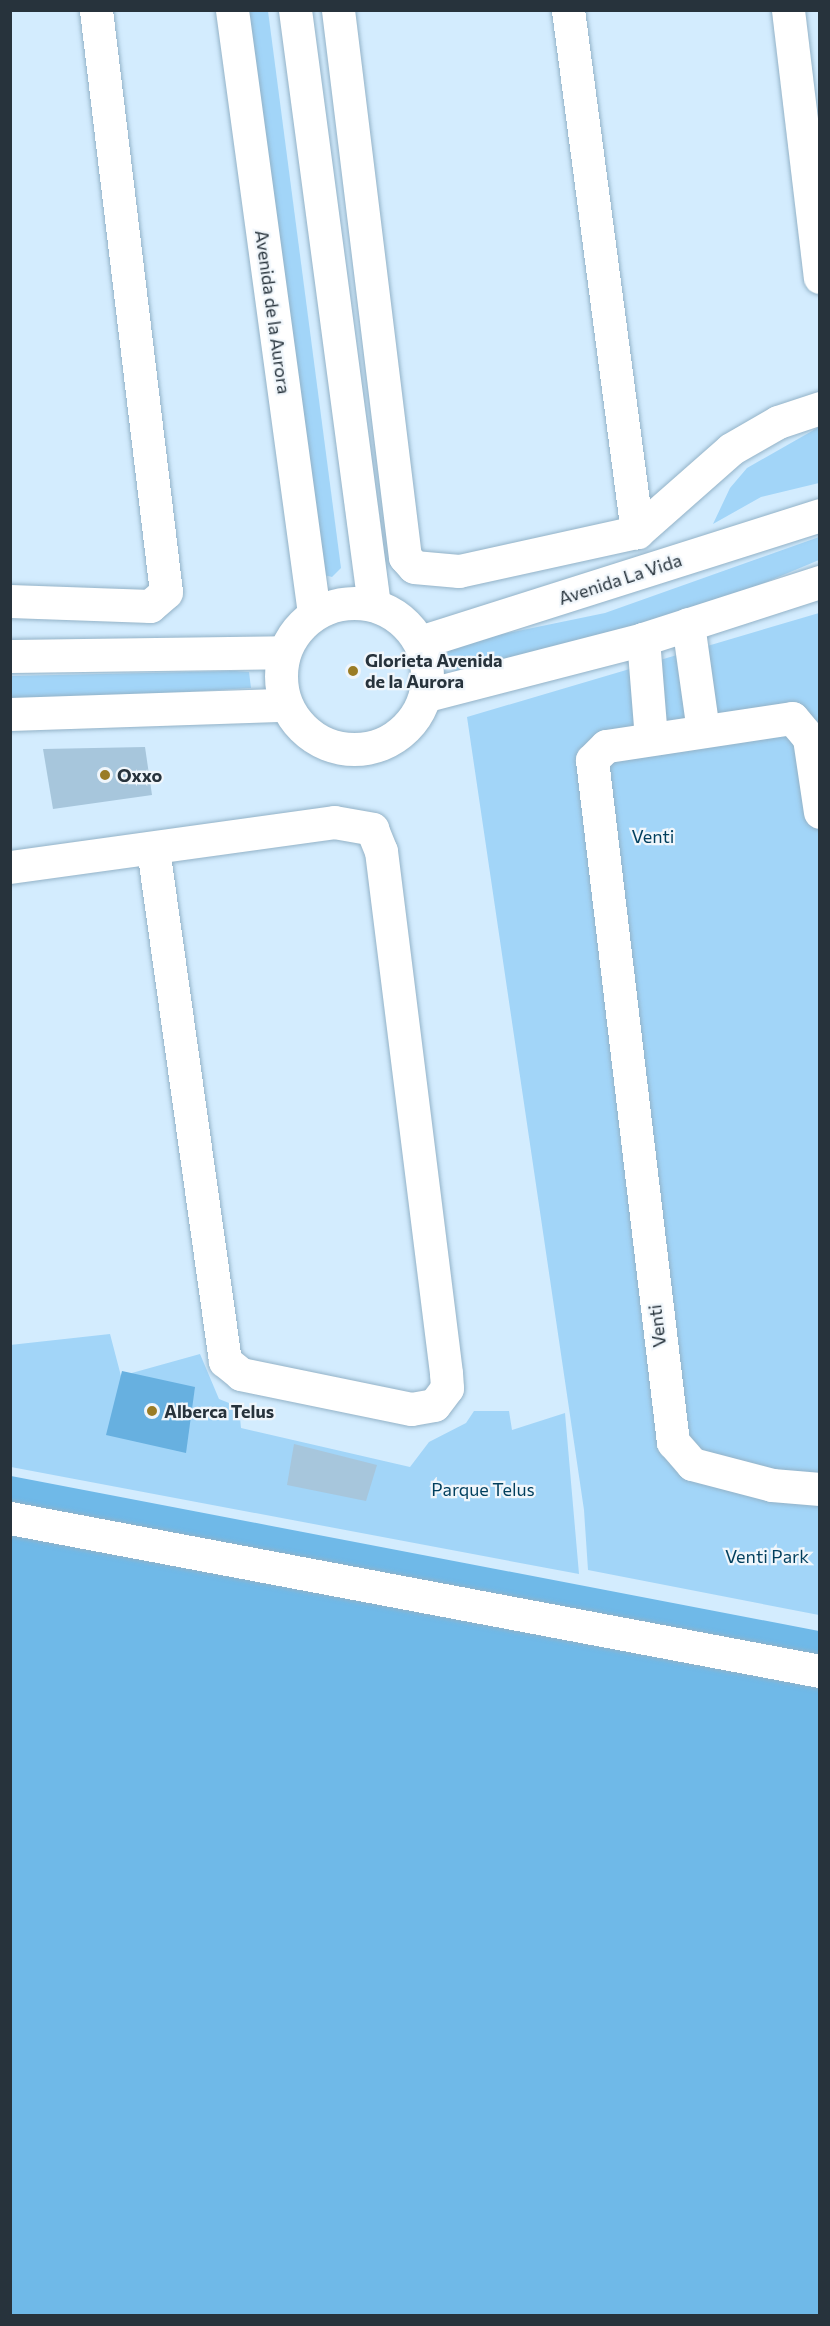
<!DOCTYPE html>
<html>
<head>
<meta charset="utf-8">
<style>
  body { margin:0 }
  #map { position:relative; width:830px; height:2326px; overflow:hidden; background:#d3ecfe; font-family:Commissioner,sans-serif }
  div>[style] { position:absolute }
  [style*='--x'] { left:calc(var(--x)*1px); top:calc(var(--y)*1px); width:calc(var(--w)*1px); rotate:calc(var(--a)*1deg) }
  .green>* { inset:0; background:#a2d5f8 }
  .forest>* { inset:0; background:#6fb9e8 }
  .water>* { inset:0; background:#67b0e0 }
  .building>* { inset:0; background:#a7c6dc }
  .roads { filter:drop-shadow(0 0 2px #93b2c7) drop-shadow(0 0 2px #93b2c7) }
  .street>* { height:33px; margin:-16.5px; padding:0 16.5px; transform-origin:16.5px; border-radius:16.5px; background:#fff }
  .street>.ring { margin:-16.5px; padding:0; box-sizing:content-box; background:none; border:33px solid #fff; border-radius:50% }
  .dots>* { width:16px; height:16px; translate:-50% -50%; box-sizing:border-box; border:3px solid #f0f6fb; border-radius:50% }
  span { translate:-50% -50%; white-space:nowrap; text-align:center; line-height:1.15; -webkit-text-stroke:4.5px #f0f6fb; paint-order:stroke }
  .street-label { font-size:18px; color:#27333c }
  .poi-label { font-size:18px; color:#27333c; font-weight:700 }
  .left { translate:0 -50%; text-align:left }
  .park-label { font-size:18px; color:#003f5e }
  .frame { position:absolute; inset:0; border:12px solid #27333c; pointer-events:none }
</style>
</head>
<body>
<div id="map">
  <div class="green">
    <i style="clip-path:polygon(241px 11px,268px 11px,341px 568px,332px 577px,324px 575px)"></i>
    <i style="clip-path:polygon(819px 427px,819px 483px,761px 497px,713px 524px,730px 488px,747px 468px)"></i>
    <i style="clip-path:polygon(819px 537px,819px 560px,689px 614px,459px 673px,447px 665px,448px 650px,459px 643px,605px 613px)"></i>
    <i style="clip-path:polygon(819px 613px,819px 1615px,588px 1570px,584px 1510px,467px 717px)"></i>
    <i style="clip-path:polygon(235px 671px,249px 672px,251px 688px,11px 702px,10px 676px)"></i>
    <i style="clip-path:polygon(110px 1334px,121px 1376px,200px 1354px,219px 1399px,239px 1407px,241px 1428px,410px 1467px,429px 1442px,466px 1423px,474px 1411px,509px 1411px,512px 1430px,565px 1413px,579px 1574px,11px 1467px,10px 1345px)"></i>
  </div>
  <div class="forest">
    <i style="clip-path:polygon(11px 1476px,819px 1631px,819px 2315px,11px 2316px)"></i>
  </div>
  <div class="water">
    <i style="clip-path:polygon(122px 1371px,195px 1387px,186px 1453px,106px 1435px)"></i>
  </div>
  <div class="building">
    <i style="clip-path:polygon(145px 747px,152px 795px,53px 809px,43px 749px)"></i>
    <i style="clip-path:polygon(294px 1444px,377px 1465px,366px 1501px,287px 1485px)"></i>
  </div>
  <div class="roads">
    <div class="street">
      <i style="--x:232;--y:10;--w:609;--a:82.26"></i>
      <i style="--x:295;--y:10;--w:600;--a:82.44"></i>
      <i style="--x:338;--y:10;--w:551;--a:83.02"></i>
      <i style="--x:405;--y:557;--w:13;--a:48"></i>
      <i style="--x:414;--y:567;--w:45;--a:5.1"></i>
      <i style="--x:459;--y:571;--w:182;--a:-12.4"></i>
      <i style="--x:637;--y:532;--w:125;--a:-41.4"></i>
      <i style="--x:731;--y:449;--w:54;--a:-29.9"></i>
      <i style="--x:778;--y:422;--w:44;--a:-18.4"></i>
      <i style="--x:568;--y:10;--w:527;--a:82.47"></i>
      <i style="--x:788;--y:10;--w:269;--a:83.2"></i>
      <i style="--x:10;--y:601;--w:140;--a:2"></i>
      <i style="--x:150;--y:606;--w:21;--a:-41"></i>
      <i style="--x:166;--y:592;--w:586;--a:-96.86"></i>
      <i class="ring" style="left:281px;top:603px;width:113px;height:113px"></i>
      <i style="--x:688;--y:624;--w:108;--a:82"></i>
      <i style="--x:643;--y:639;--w:100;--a:85.4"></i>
      <i style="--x:420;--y:642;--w:420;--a:-17.6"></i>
      <i style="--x:10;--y:656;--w:274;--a:-0.8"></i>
      <i style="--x:427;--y:695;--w:223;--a:-14.5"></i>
      <i style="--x:643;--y:639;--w:186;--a:-17.9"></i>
      <i style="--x:10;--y:714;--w:276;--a:-1.9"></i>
      <i style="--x:820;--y:812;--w:75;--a:-98.5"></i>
      <i style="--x:809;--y:738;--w:26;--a:-130"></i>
      <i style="--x:792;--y:718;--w:188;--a:171.4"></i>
      <i style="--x:606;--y:746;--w:20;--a:135"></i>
      <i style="--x:592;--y:760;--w:687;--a:83.23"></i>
      <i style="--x:673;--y:1442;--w:29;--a:49"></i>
      <i style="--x:692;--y:1464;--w:83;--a:14.7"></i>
      <i style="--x:772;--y:1485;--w:48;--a:4.8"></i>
      <i style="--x:10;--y:867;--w:327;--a:-7.9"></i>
      <i style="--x:334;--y:822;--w:39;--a:10"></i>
      <i style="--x:372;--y:829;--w:24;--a:68"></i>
      <i style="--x:381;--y:851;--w:526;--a:82.9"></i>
      <i style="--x:446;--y:1373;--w:15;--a:86"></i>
      <i style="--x:447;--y:1388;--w:21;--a:127"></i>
      <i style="--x:434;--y:1405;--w:23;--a:170"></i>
      <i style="--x:411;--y:1409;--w:174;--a:-168.4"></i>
      <i style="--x:241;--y:1374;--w:21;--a:-141"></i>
      <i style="--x:225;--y:1361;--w:517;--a:-98"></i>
      <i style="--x:10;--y:1518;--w:824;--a:10.7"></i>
    </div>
  </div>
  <div class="dots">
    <i style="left:353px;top:671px;background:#9a7c25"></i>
    <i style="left:105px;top:775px;background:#9a7c25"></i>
    <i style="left:152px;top:1411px;background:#9a7c25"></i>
  </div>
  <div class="street-label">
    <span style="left:273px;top:312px;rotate:82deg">Avenida de la Aurora</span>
    <span style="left:620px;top:579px;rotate:-18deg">Avenida La Vida</span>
    <span style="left:657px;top:1326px;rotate:-97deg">Venti</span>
  </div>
  <div class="poi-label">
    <span class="left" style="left:365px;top:671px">Glorieta Avenida<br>de la Aurora</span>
    <span class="left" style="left:117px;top:775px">Oxxo</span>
    <span class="left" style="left:164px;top:1411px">Alberca Telus</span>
  </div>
  <div class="park-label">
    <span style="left:653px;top:836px">Venti</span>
    <span style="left:483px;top:1489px">Parque Telus</span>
    <span style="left:767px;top:1556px">Venti Park</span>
  </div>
  <div class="frame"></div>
</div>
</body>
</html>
